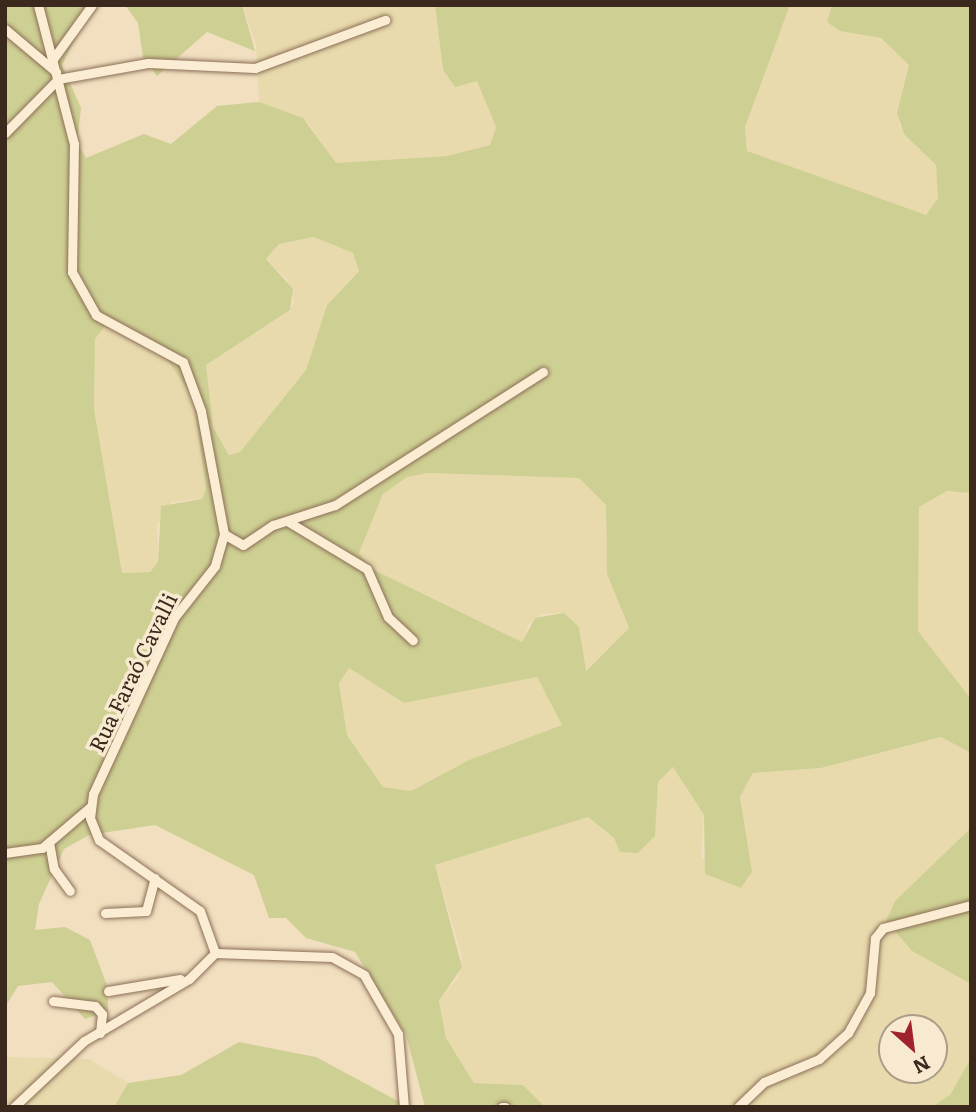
<!DOCTYPE html>
<html>
<head>
<meta charset="utf-8">
<style>
  body { margin:0 }
  #map { position:relative; width:976px; height:1112px; overflow:hidden; background:#f1dfc0; font-family:Literata,serif }
  div>[style] { position:absolute }
  [style*='--x'] { left:calc(var(--x)*1px); top:calc(var(--y)*1px); width:calc(var(--w)*1px); rotate:calc(var(--a)*1deg) }
  .farmland>* { inset:0; background:#e8daad }
  .green>* { inset:0; background:#ced093 }
  .roads { filter:drop-shadow(0 0 2px #8c6f57) drop-shadow(0 0 2px #8c6f57) }
  .minor>* { height:9px; margin:-4.5px; padding:0 4.5px; transform-origin:4.5px; border-radius:4.5px; background:#fbedd4 }
  span { translate:-50% -50%; white-space:nowrap; text-align:center; line-height:1.15; -webkit-text-stroke:7px #f8ead1; paint-order:stroke }
  .street-label { font-size:21px; color:#3a291c }
  .frame { position:absolute; inset:0; border:7px solid #3a291c; pointer-events:none }
  .north { position:absolute; left:878px; top:1014px; width:70px; height:70px; box-sizing:border-box; background:#f8ead1; border:2px solid #ac9d89; border-radius:50%; rotate:152deg; font-size:19px; font-weight:700; line-height:28px; text-align:center; color:#3a291c }
  .north::after { content:''; display:block; margin:auto; width:24px; height:32px; background:#a0222c; clip-path:polygon(50% 0,100% 100%,50% 72%,0 100%) }
</style>
</head>
<body>
<div id="map">
  <div class="farmland">
    <i style="clip-path:polygon(242px 5px,435px 5px,443px 70px,477px 80px,496px 127px,490px 145px,447px 156px,335px 163px,308px 123px,259px 102px,256px 45px)"></i>
    <i style="clip-path:polygon(790px 5px,832px 5px,827px 22px,881px 38px,904px 56px,910px 65px,899px 125px,936px 165px,938px 198px,926px 216px,747px 151px,745px 127px)"></i>
    <i style="clip-path:polygon(314px 237px,353px 253px,359px 270px,327px 305px,306px 370px,240px 452px,229px 454px,213px 427px,206px 365px,290px 310px,294px 301px,287px 280px,266px 259px,279px 244px)"></i>
    <i style="clip-path:polygon(105px 326px,166px 358px,193px 397px,206px 489px,202px 499px,172px 502px,157px 525px,158px 562px,150px 572px,122px 573px,94px 409px,95px 339px)"></i>
    <i style="clip-path:polygon(428px 473px,579px 478px,606px 505px,607px 574px,629px 628px,585px 671px,579px 627px,564px 613px,542px 614px,529px 624px,522px 643px,372px 569px,359px 553px,383px 494px,406px 477px)"></i>
    <i style="clip-path:polygon(947px 491px,971px 493px,971px 699px,918px 631px,919px 507px)"></i>
    <i style="clip-path:polygon(349px 668px,404px 703px,537px 677px,562px 725px,469px 760px,411px 791px,383px 787px,347px 735px,339px 683px)"></i>
    <i style="clip-path:polygon(evenodd,941px 737px,971px 753px,971px 828px,912px 951px,971px 984px,971px 1058px,950px 1095px,932px 1107px,545px 1107px,523px 1085px,474px 1083px,446px 1038px,439px 1001px,458px 977px,462px 957px,435px 865px,588px 817px,614px 838px,657px 800px,658px 782px,673px 767px,704px 815px,701px 858px,749px 880px,740px 797px,753px 773px,821px 768px,941px 737px,892px 1028px,934px 1028px,934px 1070px,892px 1070px,892px 1028px)"></i>
    <i style="clip-path:polygon(5px 1057px,89px 1059px,128px 1083px,114px 1107px,5px 1107px)"></i>
  </div>
  <div class="green">
    <i style="clip-path:polygon(evenodd,5px 5px,92px 5px,62px 65px,81px 108px,77px 143px,86px 158px,144px 134px,171px 144px,217px 106px,259px 102px,303px 118px,336px 163px,447px 156px,490px 145px,496px 127px,477px 81px,455px 87px,443px 70px,435px 5px,790px 5px,745px 127px,747px 151px,926px 215px,938px 198px,936px 165px,904px 134px,897px 113px,909px 65px,881px 38px,840px 31px,827px 22px,832px 5px,971px 5px,971px 493px,947px 491px,919px 507px,918px 631px,971px 699px,971px 753px,941px 737px,821px 768px,753px 773px,740px 797px,752px 872px,741px 888px,705px 874px,704px 815px,673px 767px,658px 782px,655px 836px,638px 853px,620px 852px,614px 838px,588px 817px,435px 865px,462px 967px,439px 1001px,446px 1038px,474px 1083px,523px 1085px,545px 1107px,425px 1107px,406px 1035px,355px 952px,306px 938px,286px 918px,269px 918px,254px 875px,155px 825px,89px 835px,64px 849px,39px 904px,35px 930px,65px 927px,90px 940px,108px 988px,108px 1011px,85px 1019px,52px 982px,18px 986px,5px 1007px,5px 5px,314px 237px,353px 253px,359px 271px,327px 305px,306px 370px,240px 452px,229px 455px,213px 427px,206px 365px,290px 310px,293px 289px,266px 259px,279px 244px,314px 237px,5px 5px,105px 326px,166px 358px,193px 397px,206px 489px,202px 499px,161px 506px,158px 562px,150px 572px,122px 573px,94px 409px,95px 339px,105px 326px,5px 5px,428px 473px,579px 478px,606px 505px,607px 574px,629px 628px,586px 671px,579px 627px,564px 613px,535px 618px,522px 642px,372px 569px,359px 553px,383px 494px,407px 477px,428px 473px,5px 5px,349px 668px,404px 703px,537px 677px,562px 725px,469px 760px,411px 791px,383px 787px,347px 735px,339px 683px,349px 668px)"></i>
    <i style="clip-path:polygon(125px 5px,242px 5px,255px 51px,207px 32px,157px 76px,143px 57px,138px 23px)"></i>
    <i style="clip-path:polygon(971px 828px,971px 984px,912px 951px,886px 921px,895px 901px)"></i>
    <i style="clip-path:polygon(239px 1042px,316px 1057px,409px 1107px,114px 1107px,128px 1083px,181px 1075px)"></i>
    <i style="clip-path:polygon(971px 1058px,971px 1107px,932px 1107px,950px 1095px)"></i>
  </div>
  <div class="roads">
    <div class="minor">
      <i style="--x:38;--y:5;--w:144;--a:75.5"></i>
      <i style="--x:74;--y:144;--w:128;--a:90.9"></i>
      <i style="--x:72;--y:272;--w:49;--a:60.8"></i>
      <i style="--x:96;--y:315;--w:99;--a:28.4"></i>
      <i style="--x:183;--y:362;--w:52;--a:69.8"></i>
      <i style="--x:201;--y:411;--w:125;--a:79.4"></i>
      <i style="--x:224;--y:534;--w:33;--a:106"></i>
      <i style="--x:215;--y:566;--w:66;--a:128.3"></i>
      <i style="--x:174;--y:618;--w:194;--a:114.7"></i>
      <i style="--x:93;--y:794;--w:24;--a:97"></i>
      <i style="--x:90;--y:818;--w:24;--a:68"></i>
      <i style="--x:99;--y:840;--w:123;--a:35.1"></i>
      <i style="--x:200;--y:911;--w:45;--a:70.3"></i>
      <i style="--x:5;--y:29;--w:67;--a:40.1"></i>
      <i style="--x:53;--y:59;--w:67;--a:-54.2"></i>
      <i style="--x:5;--y:133;--w:76;--a:-45.5"></i>
      <i style="--x:58;--y:79;--w:91;--a:-10.1"></i>
      <i style="--x:148;--y:63;--w:107;--a:2.7"></i>
      <i style="--x:255;--y:68;--w:139;--a:-20.3"></i>
      <i style="--x:287;--y:521;--w:93;--a:31"></i>
      <i style="--x:367;--y:569;--w:52;--a:66.4"></i>
      <i style="--x:388;--y:617;--w:34;--a:43"></i>
      <i style="--x:224;--y:534;--w:22;--a:30"></i>
      <i style="--x:243;--y:545;--w:36;--a:-34"></i>
      <i style="--x:273;--y:525;--w:65;--a:-17.9"></i>
      <i style="--x:335;--y:505;--w:247;--a:-32.6"></i>
      <i style="--x:49;--y:842;--w:27;--a:80"></i>
      <i style="--x:54;--y:869;--w:27;--a:54"></i>
      <i style="--x:5;--y:853;--w:37;--a:-8"></i>
      <i style="--x:42;--y:848;--w:63;--a:-40.5"></i>
      <i style="--x:105;--y:913;--w:41;--a:-2.8"></i>
      <i style="--x:146;--y:911;--w:34;--a:-75"></i>
      <i style="--x:215;--y:953;--w:117;--a:2"></i>
      <i style="--x:332;--y:957;--w:37;--a:29"></i>
      <i style="--x:364;--y:975;--w:68;--a:60"></i>
      <i style="--x:398;--y:1034;--w:73;--a:85.3"></i>
      <i style="--x:108;--y:991;--w:73;--a:-9.5"></i>
      <i style="--x:53;--y:1001;--w:42;--a:6.8"></i>
      <i style="--x:95;--y:1006;--w:11;--a:49"></i>
      <i style="--x:102;--y:1014;--w:19;--a:96"></i>
      <i style="--x:14;--y:1107;--w:96;--a:-43.3"></i>
      <i style="--x:84;--y:1041;--w:122;--a:-30.6"></i>
      <i style="--x:189;--y:979;--w:37;--a:-45"></i>
      <i style="--x:502;--y:1107;--w:3;--a:0"></i>
      <i style="--x:738;--y:1107;--w:36;--a:-44"></i>
      <i style="--x:764;--y:1082;--w:60;--a:-22.7"></i>
      <i style="--x:819;--y:1059;--w:39;--a:-42"></i>
      <i style="--x:848;--y:1033;--w:46;--a:-61.2"></i>
      <i style="--x:870;--y:993;--w:55;--a:-84.8"></i>
      <i style="--x:875;--y:938;--w:13;--a:-51"></i>
      <i style="--x:883;--y:928;--w:91;--a:-14.6"></i>
    </div>
  </div>
  <div class="street-label">
    <span style="left:132px;top:672px;rotate:-64deg">Rua Faraó Cavalli</span>
  </div>
  <div class="frame"></div>
  <div class="north">N</div>
</div>
</body>
</html>
